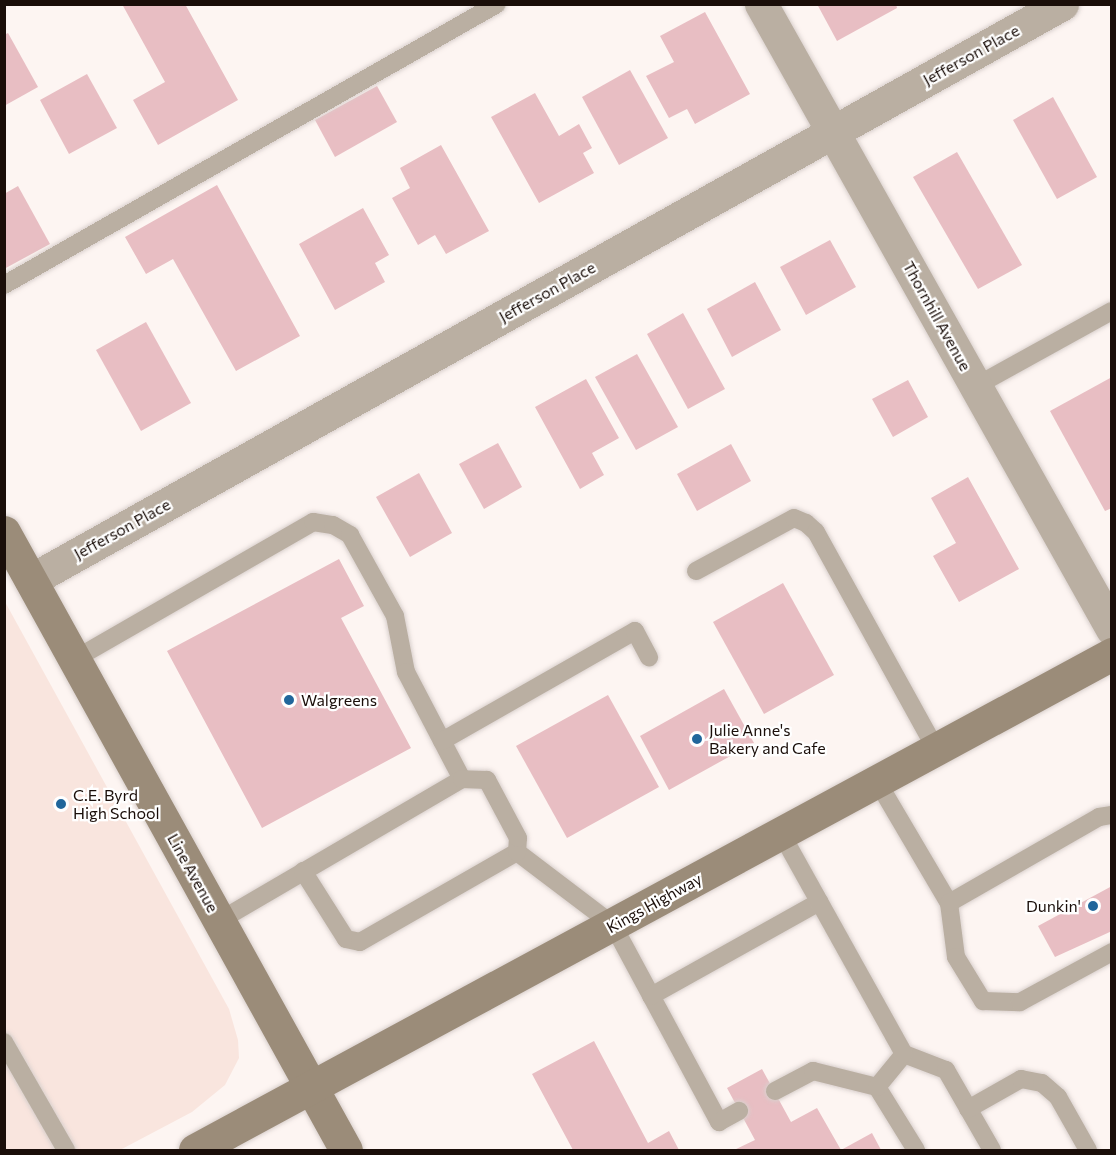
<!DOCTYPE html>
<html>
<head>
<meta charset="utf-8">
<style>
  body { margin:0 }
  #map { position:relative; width:1116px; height:1155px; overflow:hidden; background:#fdf5f2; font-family:Commissioner,sans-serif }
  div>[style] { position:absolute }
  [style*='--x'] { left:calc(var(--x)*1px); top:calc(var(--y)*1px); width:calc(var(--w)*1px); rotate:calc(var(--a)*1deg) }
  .built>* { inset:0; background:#f9e5de }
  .building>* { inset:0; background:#e8bec3 }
  .roads { filter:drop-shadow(0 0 2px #d9d0cd) drop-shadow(0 0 2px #d9d0cd) }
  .lane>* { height:18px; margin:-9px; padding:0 9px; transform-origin:9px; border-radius:9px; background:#baafa2 }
  .street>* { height:33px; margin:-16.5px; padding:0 16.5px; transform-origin:16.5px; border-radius:16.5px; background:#baafa2 }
  .secondary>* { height:33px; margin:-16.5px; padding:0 16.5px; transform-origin:16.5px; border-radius:16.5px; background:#9b8c79 }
  .dots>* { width:16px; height:16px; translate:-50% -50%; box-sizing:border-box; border:3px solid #fff; border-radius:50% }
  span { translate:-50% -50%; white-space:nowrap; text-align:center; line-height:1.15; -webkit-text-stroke:4.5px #fff; paint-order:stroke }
  .street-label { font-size:16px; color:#1a0e09 }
  .poi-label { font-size:16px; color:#1a0e09 }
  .left { translate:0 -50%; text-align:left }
  .right { translate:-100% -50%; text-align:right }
  .frame { position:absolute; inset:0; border:6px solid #1a0e09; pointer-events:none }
</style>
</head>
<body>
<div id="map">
  <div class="built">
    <i style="clip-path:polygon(4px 600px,229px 1009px,238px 1040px,239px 1058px,225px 1085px,192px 1112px,120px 1150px,5px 1150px)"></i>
  </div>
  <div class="building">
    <i style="clip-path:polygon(122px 4px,185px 4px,238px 100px,158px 145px,133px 100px,165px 82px)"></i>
    <i style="clip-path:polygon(817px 4px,896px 4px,897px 8px,837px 41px)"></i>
    <i style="clip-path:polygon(705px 12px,750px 94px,695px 124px,687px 109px,669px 118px,646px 76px,674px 62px,660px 36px)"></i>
    <i style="clip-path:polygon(8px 33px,38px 87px,4px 106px,4px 35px)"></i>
    <i style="clip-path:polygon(630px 70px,668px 138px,619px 165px,582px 97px)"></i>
    <i style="clip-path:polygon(87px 74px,117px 128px,69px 154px,40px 100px)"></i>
    <i style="clip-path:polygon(377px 86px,397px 122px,335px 157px,315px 120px)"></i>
    <i style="clip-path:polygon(535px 93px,559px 136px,579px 124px,592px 148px,583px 153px,594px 173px,539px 203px,491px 117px)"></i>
    <i style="clip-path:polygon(1053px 97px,1097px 177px,1057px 199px,1013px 120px)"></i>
    <i style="clip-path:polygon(441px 145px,489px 231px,446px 254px,435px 235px,418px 245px,392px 198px,410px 188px,400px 168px)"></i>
    <i style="clip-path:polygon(957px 152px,1022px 265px,978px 289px,913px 177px)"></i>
    <i style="clip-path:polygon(217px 185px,300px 336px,236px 371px,173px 259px,146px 274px,125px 237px)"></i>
    <i style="clip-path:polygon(18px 186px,50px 244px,4px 269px,4px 194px)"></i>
    <i style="clip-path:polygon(363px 208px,389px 255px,375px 263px,385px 282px,335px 310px,299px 244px)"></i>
    <i style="clip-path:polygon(830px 240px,856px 287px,806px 315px,780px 267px)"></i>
    <i style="clip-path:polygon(755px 282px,781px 330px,732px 357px,707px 309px)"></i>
    <i style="clip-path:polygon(683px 313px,725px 389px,688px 409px,647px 334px)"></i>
    <i style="clip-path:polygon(146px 322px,191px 403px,141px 431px,96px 350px)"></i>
    <i style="clip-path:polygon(637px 354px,678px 427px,636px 450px,595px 377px)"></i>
    <i style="clip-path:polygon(1112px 377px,1112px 508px,1105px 511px,1050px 411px)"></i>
    <i style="clip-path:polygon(586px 379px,619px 438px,592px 453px,604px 475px,580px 489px,535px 407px)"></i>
    <i style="clip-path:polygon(908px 380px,928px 417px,893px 437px,872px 399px)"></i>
    <i style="clip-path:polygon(498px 443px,522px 487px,484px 509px,459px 464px)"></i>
    <i style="clip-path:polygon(731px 444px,751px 481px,697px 511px,677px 474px)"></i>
    <i style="clip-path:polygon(419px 473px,452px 533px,410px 557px,376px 497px)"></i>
    <i style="clip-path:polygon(968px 477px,1019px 569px,959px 602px,933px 556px,956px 543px,931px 498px)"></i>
    <i style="clip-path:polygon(339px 559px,364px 606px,341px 618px,411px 748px,262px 828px,167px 651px)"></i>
    <i style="clip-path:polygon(783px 583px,834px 675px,764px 714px,713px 622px)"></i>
    <i style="clip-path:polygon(724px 689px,754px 743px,669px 790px,640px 736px)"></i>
    <i style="clip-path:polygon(608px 695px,659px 787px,567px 838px,516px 746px)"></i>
    <i style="clip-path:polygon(1112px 886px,1112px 931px,1055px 957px,1038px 926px)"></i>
    <i style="clip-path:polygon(594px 1041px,648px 1143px,669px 1131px,679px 1150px,573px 1150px,532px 1074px)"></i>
    <i style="clip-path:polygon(762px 1069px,791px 1122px,817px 1108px,841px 1150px,734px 1150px,755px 1140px,727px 1088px)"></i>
    <i style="clip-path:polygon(872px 1133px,881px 1150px,841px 1150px)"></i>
  </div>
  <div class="roads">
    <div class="lane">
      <i style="--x:4;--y:285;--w:567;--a:-29.68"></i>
      <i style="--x:976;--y:386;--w:155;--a:-28.9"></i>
      <i style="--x:696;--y:571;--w:111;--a:-28.4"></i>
      <i style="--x:794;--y:518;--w:13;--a:23"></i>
      <i style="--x:806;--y:523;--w:13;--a:42"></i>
      <i style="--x:816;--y:532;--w:248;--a:61.1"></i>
      <i style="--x:75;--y:659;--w:275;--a:-29.9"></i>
      <i style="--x:313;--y:522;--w:20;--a:9"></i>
      <i style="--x:333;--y:525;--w:20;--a:30"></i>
      <i style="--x:350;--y:535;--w:93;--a:60.9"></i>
      <i style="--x:395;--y:616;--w:57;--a:78.9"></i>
      <i style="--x:406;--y:672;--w:121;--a:62.4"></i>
      <i style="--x:462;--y:779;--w:281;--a:149.7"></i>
      <i style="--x:442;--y:741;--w:222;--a:-29.7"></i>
      <i style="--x:635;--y:631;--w:30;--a:62"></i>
      <i style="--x:877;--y:781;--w:142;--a:59.5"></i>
      <i style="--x:949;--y:903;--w:54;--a:82.6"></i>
      <i style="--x:956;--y:957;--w:52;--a:58.5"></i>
      <i style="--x:983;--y:1001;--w:37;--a:2"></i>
      <i style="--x:1020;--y:1002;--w:105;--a:-28.5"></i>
      <i style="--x:517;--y:852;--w:121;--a:37.2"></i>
      <i style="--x:613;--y:925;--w:224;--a:61.7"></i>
      <i style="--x:719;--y:1122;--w:23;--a:-29"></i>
      <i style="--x:303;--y:871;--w:80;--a:57.7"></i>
      <i style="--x:346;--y:939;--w:14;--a:12"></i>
      <i style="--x:360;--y:942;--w:181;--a:-29.8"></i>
      <i style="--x:517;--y:852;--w:14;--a:-86"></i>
      <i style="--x:518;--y:838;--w:66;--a:-118.1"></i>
      <i style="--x:487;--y:780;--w:25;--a:-178"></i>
      <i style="--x:949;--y:903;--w:173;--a:-29.8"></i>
      <i style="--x:1099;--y:817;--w:13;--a:-9"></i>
      <i style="--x:651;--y:996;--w:193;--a:-29.2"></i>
      <i style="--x:4;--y:1042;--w:125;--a:60.1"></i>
      <i style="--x:904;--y:1054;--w:45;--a:20.9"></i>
      <i style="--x:946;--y:1070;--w:92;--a:60.1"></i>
      <i style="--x:877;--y:1087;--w:74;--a:58.2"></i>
      <i style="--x:775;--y:1091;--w:43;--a:-27.8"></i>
      <i style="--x:813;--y:1071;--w:66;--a:14"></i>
      <i style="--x:877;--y:1087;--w:43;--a:-50.7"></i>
      <i style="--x:904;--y:1054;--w:253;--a:-119.1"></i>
      <i style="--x:968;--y:1109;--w:61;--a:-29.5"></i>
      <i style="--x:1021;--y:1079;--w:21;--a:11"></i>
      <i style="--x:1042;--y:1083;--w:21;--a:41"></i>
      <i style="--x:1058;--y:1097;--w:61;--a:60.5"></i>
    </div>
    <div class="street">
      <i style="--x:761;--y:4;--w:717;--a:60.68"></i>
      <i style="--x:31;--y:580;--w:1181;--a:-29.19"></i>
    </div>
    <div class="secondary">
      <i style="--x:4;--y:532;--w:706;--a:61.04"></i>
      <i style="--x:195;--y:1150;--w:1043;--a:-28.41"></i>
    </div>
  </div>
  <div class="dots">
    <i style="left:289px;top:700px;background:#21669b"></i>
    <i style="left:697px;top:739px;background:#21669b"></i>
    <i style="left:61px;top:804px;background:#21669b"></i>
    <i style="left:1093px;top:906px;background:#21669b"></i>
  </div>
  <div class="street-label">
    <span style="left:971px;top:55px;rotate:-29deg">Jefferson Place</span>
    <span style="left:547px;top:292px;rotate:-29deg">Jefferson Place</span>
    <span style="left:937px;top:316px;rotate:61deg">Thornhill Avenue</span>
    <span style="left:122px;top:529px;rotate:-29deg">Jefferson Place</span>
    <span style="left:193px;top:873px;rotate:61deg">Line Avenue</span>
    <span style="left:654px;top:903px;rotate:-29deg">Kings Highway</span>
  </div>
  <div class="poi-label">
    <span class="left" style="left:301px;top:700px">Walgreens</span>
    <span class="left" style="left:709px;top:739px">Julie Anne's<br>Bakery and Cafe</span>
    <span class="left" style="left:73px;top:804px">C.E. Byrd<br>High School</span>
    <span class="right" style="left:1081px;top:906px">Dunkin'</span>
  </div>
  <div class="frame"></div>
</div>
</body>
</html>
